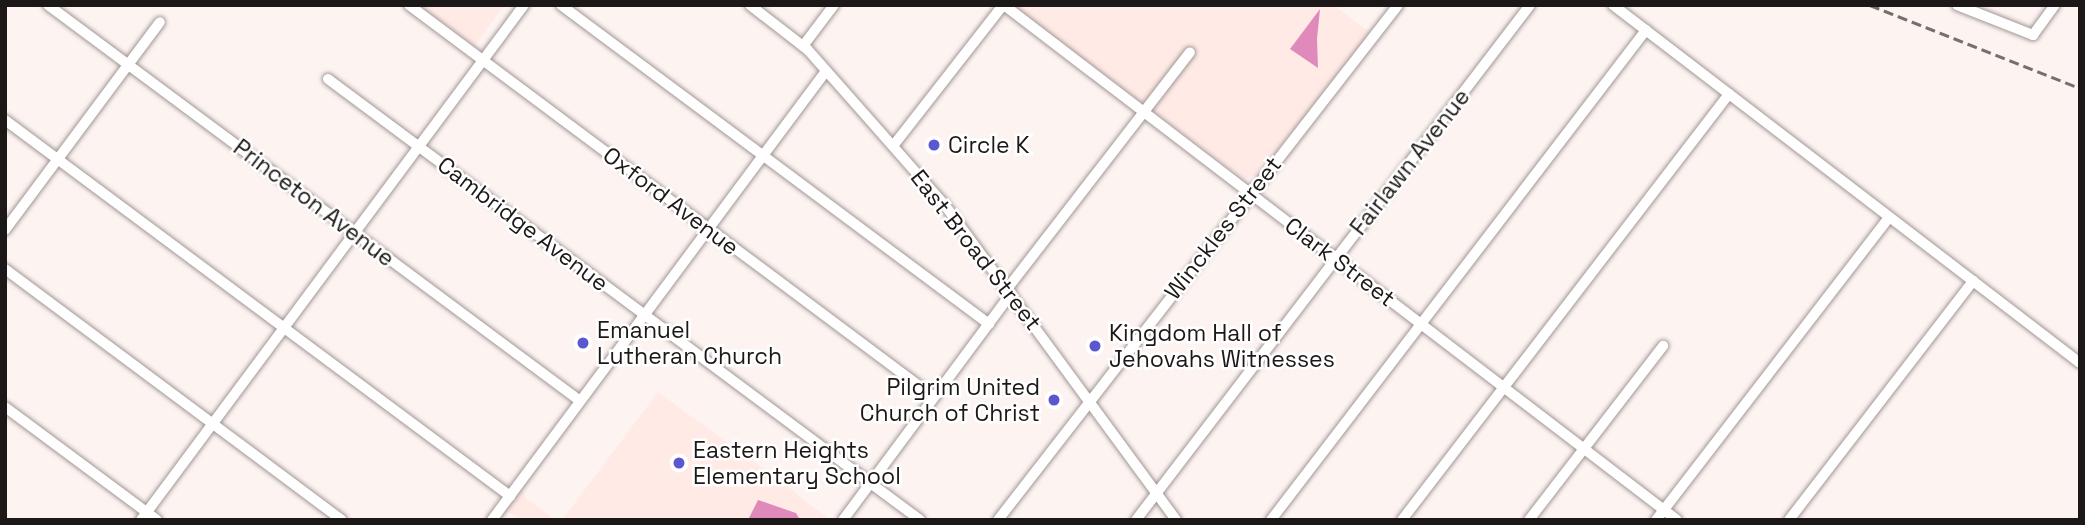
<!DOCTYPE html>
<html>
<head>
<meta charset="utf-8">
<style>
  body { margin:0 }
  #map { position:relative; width:2085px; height:525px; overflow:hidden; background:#fdf4f2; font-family:"Space Grotesk",sans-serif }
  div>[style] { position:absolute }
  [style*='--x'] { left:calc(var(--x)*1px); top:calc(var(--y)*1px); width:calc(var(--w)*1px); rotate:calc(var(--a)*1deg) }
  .built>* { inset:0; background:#ffeae6 }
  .water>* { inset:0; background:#e08abb }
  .roads { filter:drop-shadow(0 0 2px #a29795) drop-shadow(0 0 2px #a29795) }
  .minor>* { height:10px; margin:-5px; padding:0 5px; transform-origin:5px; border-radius:5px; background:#fff }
  .rail>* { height:2.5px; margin-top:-1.25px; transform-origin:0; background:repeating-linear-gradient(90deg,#756f6e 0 10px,transparent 0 15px) }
  .dots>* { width:19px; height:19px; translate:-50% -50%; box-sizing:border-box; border:4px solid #fff; border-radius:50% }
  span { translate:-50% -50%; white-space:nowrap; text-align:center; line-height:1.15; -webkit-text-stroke:5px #fff; paint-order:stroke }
  .poi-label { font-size:23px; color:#1c1817 }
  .left { translate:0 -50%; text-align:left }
  .right { translate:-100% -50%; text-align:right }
  .street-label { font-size:23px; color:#1c1817 }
  .frame { position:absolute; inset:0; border:7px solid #1c1817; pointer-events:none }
</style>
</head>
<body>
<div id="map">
  <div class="built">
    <i style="clip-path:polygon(419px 5px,504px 5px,475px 46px)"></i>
    <i style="clip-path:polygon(1012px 5px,1334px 5px,1370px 33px,1258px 174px,1244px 179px)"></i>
    <i style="clip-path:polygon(658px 392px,788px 487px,830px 520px,562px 520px)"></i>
    <i style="clip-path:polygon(521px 488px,526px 498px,555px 520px,520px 520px,510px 513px,506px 508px)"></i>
  </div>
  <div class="water">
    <i style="clip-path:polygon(1320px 9px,1317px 39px,1318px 68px,1290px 49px)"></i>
    <i style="clip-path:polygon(758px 500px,796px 513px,800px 520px,748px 520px)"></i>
  </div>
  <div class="roads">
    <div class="minor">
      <i style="--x:48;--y:5;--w:663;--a:36.66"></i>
      <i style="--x:409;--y:5;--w:655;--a:36.75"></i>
      <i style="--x:561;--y:5;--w:534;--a:36.7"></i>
      <i style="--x:750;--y:5;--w:73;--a:37.8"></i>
      <i style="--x:808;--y:50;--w:205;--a:48.6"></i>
      <i style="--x:944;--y:204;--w:392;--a:53.7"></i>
      <i style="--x:1004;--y:5;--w:847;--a:37.42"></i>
      <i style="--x:1613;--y:5;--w:588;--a:37.47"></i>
      <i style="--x:1957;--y:5;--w:82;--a:21.5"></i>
      <i style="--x:2033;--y:35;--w:37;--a:-54"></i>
      <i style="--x:803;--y:46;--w:51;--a:-52.9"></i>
      <i style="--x:328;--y:79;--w:738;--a:36.68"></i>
      <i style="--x:5;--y:120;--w:630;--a:36.67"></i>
      <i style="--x:893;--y:146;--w:179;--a:-52"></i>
      <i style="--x:5;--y:230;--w:259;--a:-53.3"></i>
      <i style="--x:5;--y:269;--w:420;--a:36.7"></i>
      <i style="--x:1007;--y:289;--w:299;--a:-52.3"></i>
      <i style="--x:5;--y:407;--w:189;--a:36.6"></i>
      <i style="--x:141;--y:520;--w:642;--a:-53.36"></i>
      <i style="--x:492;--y:520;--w:560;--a:-53.36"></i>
      <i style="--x:843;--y:520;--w:282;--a:-53.4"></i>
      <i style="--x:998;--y:520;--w:652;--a:-52.16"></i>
      <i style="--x:1136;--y:520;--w:648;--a:-52.58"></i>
      <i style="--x:1271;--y:520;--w:617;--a:-52.57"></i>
      <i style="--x:1402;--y:520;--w:537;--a:-52.49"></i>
      <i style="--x:1529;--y:520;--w:220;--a:-52.4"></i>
      <i style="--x:1656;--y:520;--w:382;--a:-52.4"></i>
      <i style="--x:1789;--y:520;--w:302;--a:-52.4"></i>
    </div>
  </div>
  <div class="rail">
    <i style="--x:1870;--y:5;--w:226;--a:21.6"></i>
  </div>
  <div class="dots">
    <i style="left:934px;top:145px;background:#5a57cf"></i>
    <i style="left:583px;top:343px;background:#5a57cf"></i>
    <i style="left:1095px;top:346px;background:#5a57cf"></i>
    <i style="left:1054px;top:400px;background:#5a57cf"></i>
    <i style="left:679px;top:463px;background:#5a57cf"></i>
  </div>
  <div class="poi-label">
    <span class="left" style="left:948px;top:145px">Circle K</span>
    <span class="left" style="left:597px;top:343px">Emanuel<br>Lutheran Church</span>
    <span class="left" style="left:1109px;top:346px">Kingdom Hall of<br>Jehovahs Witnesses</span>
    <span class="right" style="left:1040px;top:400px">Pilgrim United<br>Church of Christ</span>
    <span class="left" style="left:693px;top:463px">Eastern Heights<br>Elementary School</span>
  </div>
  <div class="street-label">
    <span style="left:1410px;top:162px;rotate:-52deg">Fairlawn Avenue</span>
    <span style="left:671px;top:201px;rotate:37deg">Oxford Avenue</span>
    <span style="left:314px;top:203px;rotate:37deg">Princeton Avenue</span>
    <span style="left:523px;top:224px;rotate:37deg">Cambridge Avenue</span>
    <span style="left:1223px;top:228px;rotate:-52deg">Winckles Street</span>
    <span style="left:976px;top:250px;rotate:52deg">East Broad Street</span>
    <span style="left:1340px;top:262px;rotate:37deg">Clark Street</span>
  </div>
  <div class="frame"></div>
</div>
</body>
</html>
